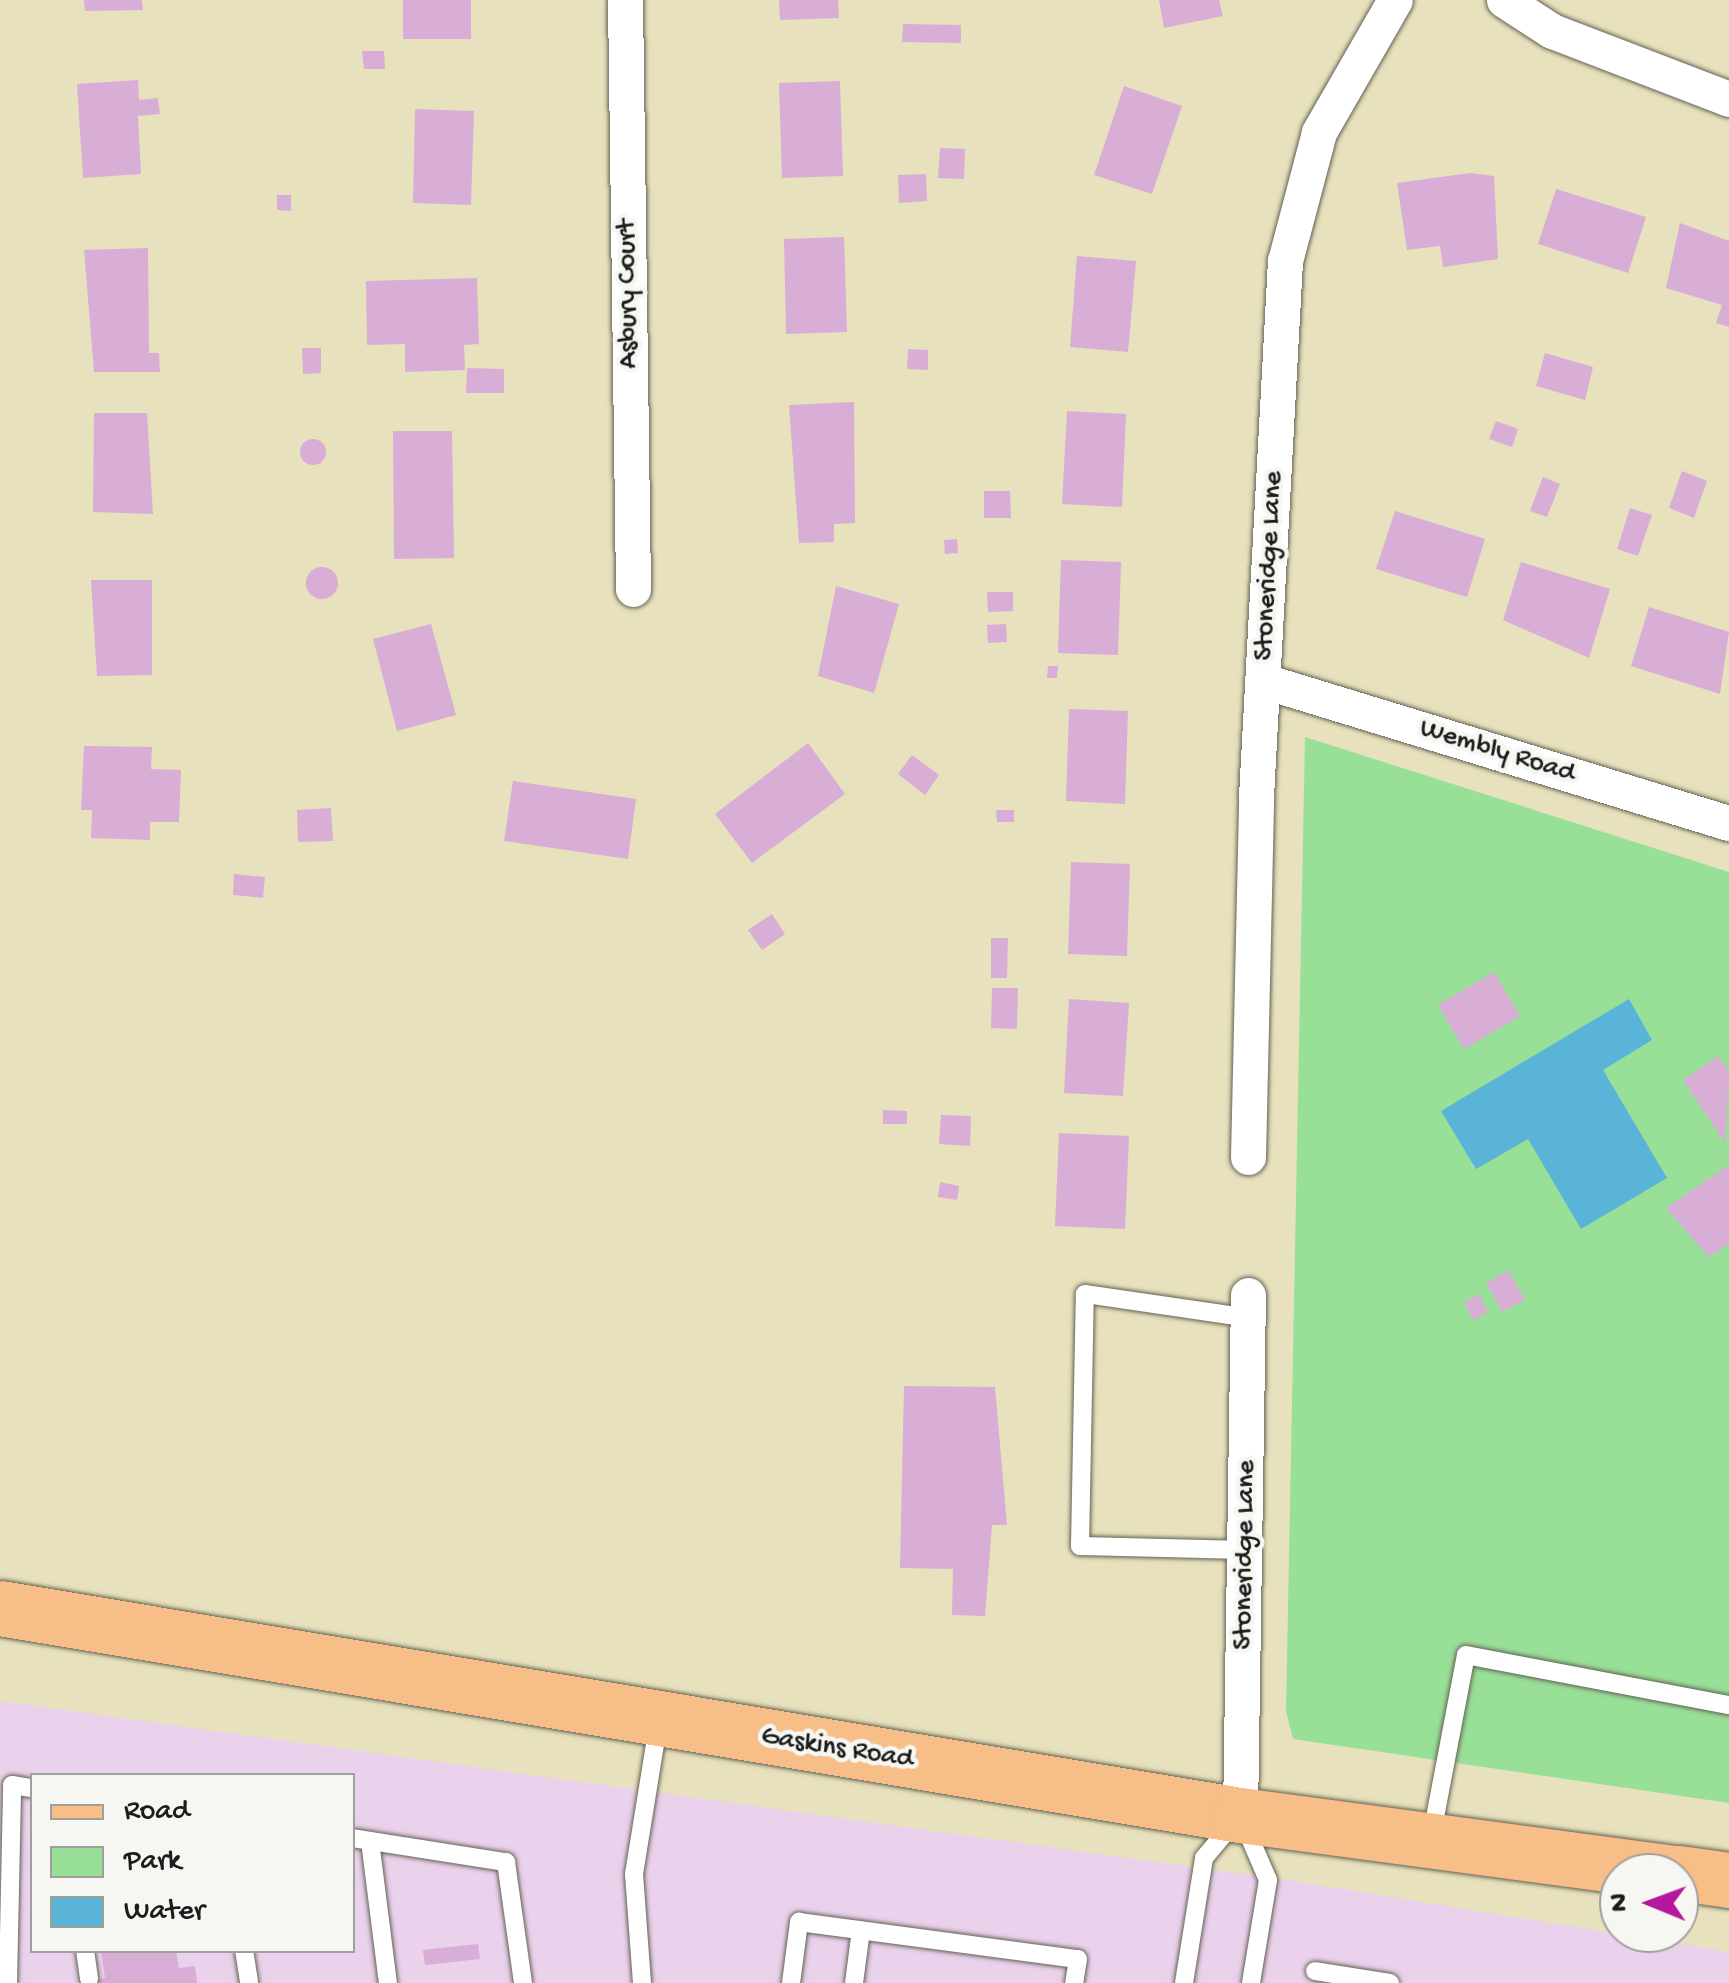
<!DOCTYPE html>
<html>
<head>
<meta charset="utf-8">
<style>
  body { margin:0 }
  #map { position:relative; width:1729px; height:1983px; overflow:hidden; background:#e8e1bd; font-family:"Gochi Hand",sans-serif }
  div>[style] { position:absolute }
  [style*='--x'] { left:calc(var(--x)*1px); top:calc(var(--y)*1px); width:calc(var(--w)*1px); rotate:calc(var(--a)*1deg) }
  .built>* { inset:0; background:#ead1ec }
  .green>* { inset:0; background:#98df98 }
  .water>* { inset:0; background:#59b4d7 }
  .building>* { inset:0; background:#d8add6 }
  .round { border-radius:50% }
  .roads { filter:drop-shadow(0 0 2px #636154) drop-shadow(0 0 2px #636154) }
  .lane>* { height:18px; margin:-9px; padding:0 9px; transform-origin:9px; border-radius:9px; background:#fff }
  .street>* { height:35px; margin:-17.5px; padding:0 17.5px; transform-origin:17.5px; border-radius:17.5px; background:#fff }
  .primary>* { height:55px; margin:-27.5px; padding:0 27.5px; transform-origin:27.5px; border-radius:27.5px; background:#f7be88 }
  span { translate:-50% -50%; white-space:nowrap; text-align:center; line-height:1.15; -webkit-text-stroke:9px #f6f6f2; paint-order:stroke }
  .street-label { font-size:28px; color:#1c1c1c }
  .legend { position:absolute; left:30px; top:1773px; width:325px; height:180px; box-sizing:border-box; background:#f6f6f2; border:2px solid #9f9f9c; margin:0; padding:12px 18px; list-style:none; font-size:30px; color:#1c1c1c }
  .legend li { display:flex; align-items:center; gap:20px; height:50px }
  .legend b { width:50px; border:2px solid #9f9f9c }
  .north { position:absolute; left:1599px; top:1853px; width:100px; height:100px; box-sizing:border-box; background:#f6f6f2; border:2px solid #9f9f9c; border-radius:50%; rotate:271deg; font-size:28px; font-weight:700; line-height:40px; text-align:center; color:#1c1c1c }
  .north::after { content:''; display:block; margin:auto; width:35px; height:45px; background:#b5179e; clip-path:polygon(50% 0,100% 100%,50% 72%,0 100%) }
</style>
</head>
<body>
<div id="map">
  <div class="built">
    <i style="clip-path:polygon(evenodd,0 1701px,1293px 1881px,1729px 1952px,1729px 1983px,0 1983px,0 1701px,32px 1776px,352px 1776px,352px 1950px,32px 1950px,32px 1776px)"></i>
  </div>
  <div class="green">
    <i style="clip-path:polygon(1305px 737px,1729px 872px,1729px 1803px,1293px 1739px,1286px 1711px)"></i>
  </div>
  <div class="water">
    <i style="clip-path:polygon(1629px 999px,1652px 1040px,1603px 1070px,1667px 1178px,1581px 1229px,1528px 1139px,1476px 1169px,1441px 1111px)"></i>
  </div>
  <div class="building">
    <i style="clip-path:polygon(84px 0,142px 0,143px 10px,85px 11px)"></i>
    <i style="clip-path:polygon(403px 0,471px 0,471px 39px,403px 39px)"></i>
    <i style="clip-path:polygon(779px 0,838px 0,839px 18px,780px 20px)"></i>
    <i style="clip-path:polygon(1159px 0,1219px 0,1223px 16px,1164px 28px)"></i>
    <i style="clip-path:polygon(903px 24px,961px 25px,961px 43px,902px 42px)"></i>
    <i style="clip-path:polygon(362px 51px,384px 51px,385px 69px,364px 69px)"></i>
    <i style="clip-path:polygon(138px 80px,139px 100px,158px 98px,160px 114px,138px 116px,141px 174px,83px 178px,77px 84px)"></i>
    <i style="clip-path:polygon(840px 81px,843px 176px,782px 178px,779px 83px)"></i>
    <i style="clip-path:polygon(1124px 86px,1182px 106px,1152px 194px,1094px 175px)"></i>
    <i style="clip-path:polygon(415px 109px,474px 111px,471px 205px,413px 203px)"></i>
    <i style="clip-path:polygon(940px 148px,965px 149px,964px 179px,938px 178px)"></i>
    <i style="clip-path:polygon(1470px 173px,1494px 176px,1498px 259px,1443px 267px,1440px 246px,1407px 250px,1397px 183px)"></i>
    <i style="clip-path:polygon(926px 174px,927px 201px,899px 203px,898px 175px)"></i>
    <i style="clip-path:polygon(1556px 189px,1646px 217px,1628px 273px,1538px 244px)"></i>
    <i style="clip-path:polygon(277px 195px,291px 195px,291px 211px,277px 210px)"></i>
    <i style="clip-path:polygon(1680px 223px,1729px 241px,1729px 327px,1716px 323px,1722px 305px,1666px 288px)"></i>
    <i style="clip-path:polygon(844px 237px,847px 332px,786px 334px,784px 239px)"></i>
    <i style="clip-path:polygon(148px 248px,149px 353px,159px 353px,160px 372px,94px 372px,84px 250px)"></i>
    <i style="clip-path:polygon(1077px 256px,1136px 261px,1128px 352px,1070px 347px)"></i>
    <i style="clip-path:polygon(477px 278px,479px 344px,464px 345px,465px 370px,405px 372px,405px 344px,367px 345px,366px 281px)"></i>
    <i style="clip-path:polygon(302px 348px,321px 348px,321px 373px,303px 374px)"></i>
    <i style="clip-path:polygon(908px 349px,928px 350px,928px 370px,907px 369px)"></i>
    <i style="clip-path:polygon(1545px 353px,1593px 367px,1585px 400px,1536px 386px)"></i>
    <i style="clip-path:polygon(467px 368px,504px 369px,504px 393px,466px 393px)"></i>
    <i style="clip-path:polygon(854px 402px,855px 523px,834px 524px,834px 542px,799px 543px,789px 405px)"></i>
    <i style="clip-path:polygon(1067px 411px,1126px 414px,1122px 507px,1062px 504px)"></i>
    <i style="clip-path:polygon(94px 413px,147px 413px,153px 514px,93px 512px)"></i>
    <i style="clip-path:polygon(1496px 421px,1518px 429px,1512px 447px,1489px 439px)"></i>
    <i style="clip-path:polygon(393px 431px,452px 431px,454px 558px,394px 559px)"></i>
    <i class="round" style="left:300px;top:439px;width:26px;height:26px"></i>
    <i style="clip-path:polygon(1682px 471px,1707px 481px,1694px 518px,1669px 508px)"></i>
    <i style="clip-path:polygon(1543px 477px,1560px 484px,1547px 517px,1530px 511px)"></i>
    <i style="clip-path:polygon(984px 491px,1010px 491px,1011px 518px,984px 518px)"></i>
    <i style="clip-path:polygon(1630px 508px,1652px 515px,1638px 556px,1617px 549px)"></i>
    <i style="clip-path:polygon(1395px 511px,1485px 539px,1467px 597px,1376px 569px)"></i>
    <i style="clip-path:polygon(957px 539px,958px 553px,945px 554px,944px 540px)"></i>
    <i style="clip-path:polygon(1061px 560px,1121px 562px,1118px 655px,1058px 653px)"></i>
    <i style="clip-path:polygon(1521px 562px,1610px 589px,1589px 658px,1503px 620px)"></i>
    <i class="round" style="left:306px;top:567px;width:32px;height:32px"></i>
    <i style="clip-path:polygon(91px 580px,152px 580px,152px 675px,97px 676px)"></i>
    <i style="clip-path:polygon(836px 586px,899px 604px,874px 693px,818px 676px)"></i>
    <i style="clip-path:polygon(987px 592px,1013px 592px,1013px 611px,988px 612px)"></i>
    <i style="clip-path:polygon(1649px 607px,1729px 632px,1720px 694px,1631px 666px)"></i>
    <i style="clip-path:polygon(431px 624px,456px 715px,397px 731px,373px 639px)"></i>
    <i style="clip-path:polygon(1006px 624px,1007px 642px,988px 643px,987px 625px)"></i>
    <i style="clip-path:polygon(1048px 666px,1058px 666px,1057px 678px,1047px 678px)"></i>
    <i style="clip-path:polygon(1069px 709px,1128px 711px,1125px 804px,1066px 801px)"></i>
    <i style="clip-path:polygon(808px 743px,845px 794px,752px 863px,715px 814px)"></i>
    <i style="clip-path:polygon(84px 746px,152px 747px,151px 769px,181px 770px,179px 822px,150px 822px,150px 840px,91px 838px,92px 810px,81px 810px)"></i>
    <i style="clip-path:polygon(912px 755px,939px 775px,925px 795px,898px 774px)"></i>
    <i style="clip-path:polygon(513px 781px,636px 799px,628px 859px,504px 841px)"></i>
    <i style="clip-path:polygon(331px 808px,333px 841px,298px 842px,297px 810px)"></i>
    <i style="clip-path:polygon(996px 810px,1014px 810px,1014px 822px,997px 822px)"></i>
    <i style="clip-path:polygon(1071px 862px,1130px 864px,1127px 956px,1068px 954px)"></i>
    <i style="clip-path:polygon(234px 874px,265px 877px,263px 898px,233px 895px)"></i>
    <i style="clip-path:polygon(772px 914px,785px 934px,762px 950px,748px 930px)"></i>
    <i style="clip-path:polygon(991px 938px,1008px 938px,1007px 978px,991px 978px)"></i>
    <i style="clip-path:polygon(1494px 972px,1520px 1016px,1464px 1049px,1438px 1005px)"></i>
    <i style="clip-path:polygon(992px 988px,1018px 988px,1017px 1029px,991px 1028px)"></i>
    <i style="clip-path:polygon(1069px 999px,1129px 1003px,1123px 1096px,1064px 1093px)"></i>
    <i style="clip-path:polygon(1718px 1056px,1729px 1072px,1725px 1143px,1683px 1080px)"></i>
    <i style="clip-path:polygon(883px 1110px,907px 1111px,907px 1124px,883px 1124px)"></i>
    <i style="clip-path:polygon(941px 1115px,971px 1116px,970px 1146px,939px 1144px)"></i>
    <i style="clip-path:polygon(1059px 1133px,1129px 1136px,1125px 1229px,1055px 1226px)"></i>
    <i style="clip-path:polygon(1729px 1165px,1729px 1244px,1709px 1257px,1666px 1208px)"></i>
    <i style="clip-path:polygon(940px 1182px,959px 1186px,957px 1200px,938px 1197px)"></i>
    <i style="clip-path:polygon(1508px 1270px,1525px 1300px,1502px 1312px,1486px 1283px)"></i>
    <i style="clip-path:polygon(1479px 1294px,1488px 1312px,1473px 1320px,1464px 1302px)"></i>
    <i style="clip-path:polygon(904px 1386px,995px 1387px,1007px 1525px,992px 1525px,985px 1616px,952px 1615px,953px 1569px,900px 1568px)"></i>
    <i style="clip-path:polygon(478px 1944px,480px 1959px,425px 1965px,423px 1950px)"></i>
    <i style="clip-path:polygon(101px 1950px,176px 1950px,179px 1968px,195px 1966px,197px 1983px,79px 1983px,105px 1978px)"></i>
  </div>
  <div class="roads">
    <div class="lane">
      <i style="--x:1246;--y:1550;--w:166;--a:-178.6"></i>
      <i style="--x:1080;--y:1546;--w:252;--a:-88.9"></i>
      <i style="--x:1085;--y:1294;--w:166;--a:8.3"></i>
      <i style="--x:1432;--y:1833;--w:181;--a:-79.2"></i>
      <i style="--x:1466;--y:1655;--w:268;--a:10.8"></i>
      <i style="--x:352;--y:1838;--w:156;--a:8.9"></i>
      <i style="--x:506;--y:1862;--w:122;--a:82"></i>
      <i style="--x:370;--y:1841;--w:143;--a:82.8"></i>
      <i style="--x:85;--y:1950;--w:29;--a:82"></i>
      <i style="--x:244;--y:1950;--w:33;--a:81"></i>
      <i style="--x:1315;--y:1971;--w:76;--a:9.1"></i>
      <i style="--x:8;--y:1983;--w:198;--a:-88.8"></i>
      <i style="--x:12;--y:1785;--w:20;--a:9"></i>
      <i style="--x:642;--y:1983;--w:109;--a:-94.2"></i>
      <i style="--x:634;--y:1874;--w:150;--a:-80.8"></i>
      <i style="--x:791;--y:1983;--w:62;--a:-82.5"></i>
      <i style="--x:799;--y:1922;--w:281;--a:7.6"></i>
      <i style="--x:1078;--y:1959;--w:24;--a:99"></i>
      <i style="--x:854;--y:1983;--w:53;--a:-82.5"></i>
      <i style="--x:1184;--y:1983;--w:127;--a:-80.9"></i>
      <i style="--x:1204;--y:1858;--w:56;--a:-50.1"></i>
      <i style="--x:1240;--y:1815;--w:71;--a:66.7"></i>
      <i style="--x:1268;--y:1880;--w:104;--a:99.4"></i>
    </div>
    <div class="street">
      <i style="--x:625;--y:0;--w:589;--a:89.22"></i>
      <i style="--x:1504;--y:0;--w:57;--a:32.9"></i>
      <i style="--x:1552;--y:31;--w:190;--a:21"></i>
      <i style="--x:1264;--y:681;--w:486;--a:17"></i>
      <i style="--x:1248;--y:1157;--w:361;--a:-88.7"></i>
      <i style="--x:1256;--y:796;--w:536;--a:-86.9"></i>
      <i style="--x:1285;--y:261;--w:133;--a:-75.2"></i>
      <i style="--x:1319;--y:132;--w:152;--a:-60.1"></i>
      <i style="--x:1240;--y:1815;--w:520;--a:-89.12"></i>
    </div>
    <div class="primary">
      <i style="--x:0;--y:1608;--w:1257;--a:9.48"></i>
      <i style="--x:1240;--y:1815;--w:440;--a:7.6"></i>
      <i style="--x:1679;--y:1873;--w:50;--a:8"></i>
    </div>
  </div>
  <div class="street-label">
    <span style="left:629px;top:294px;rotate:-91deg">Asbury Court</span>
    <span style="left:1270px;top:566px;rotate:-87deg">Stoneridge Lane</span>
    <span style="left:1497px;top:752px;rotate:17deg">Wembly Road</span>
    <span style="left:1246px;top:1555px;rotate:-89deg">Stoneridge Lane</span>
    <span style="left:837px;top:1749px;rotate:9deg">Gaskins Road</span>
  </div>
  <ul class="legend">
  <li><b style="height:12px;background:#f7be88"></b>Road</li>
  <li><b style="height:28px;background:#98df98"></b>Park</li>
  <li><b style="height:28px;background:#59b4d7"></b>Water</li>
  </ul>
  <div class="north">N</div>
</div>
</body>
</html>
